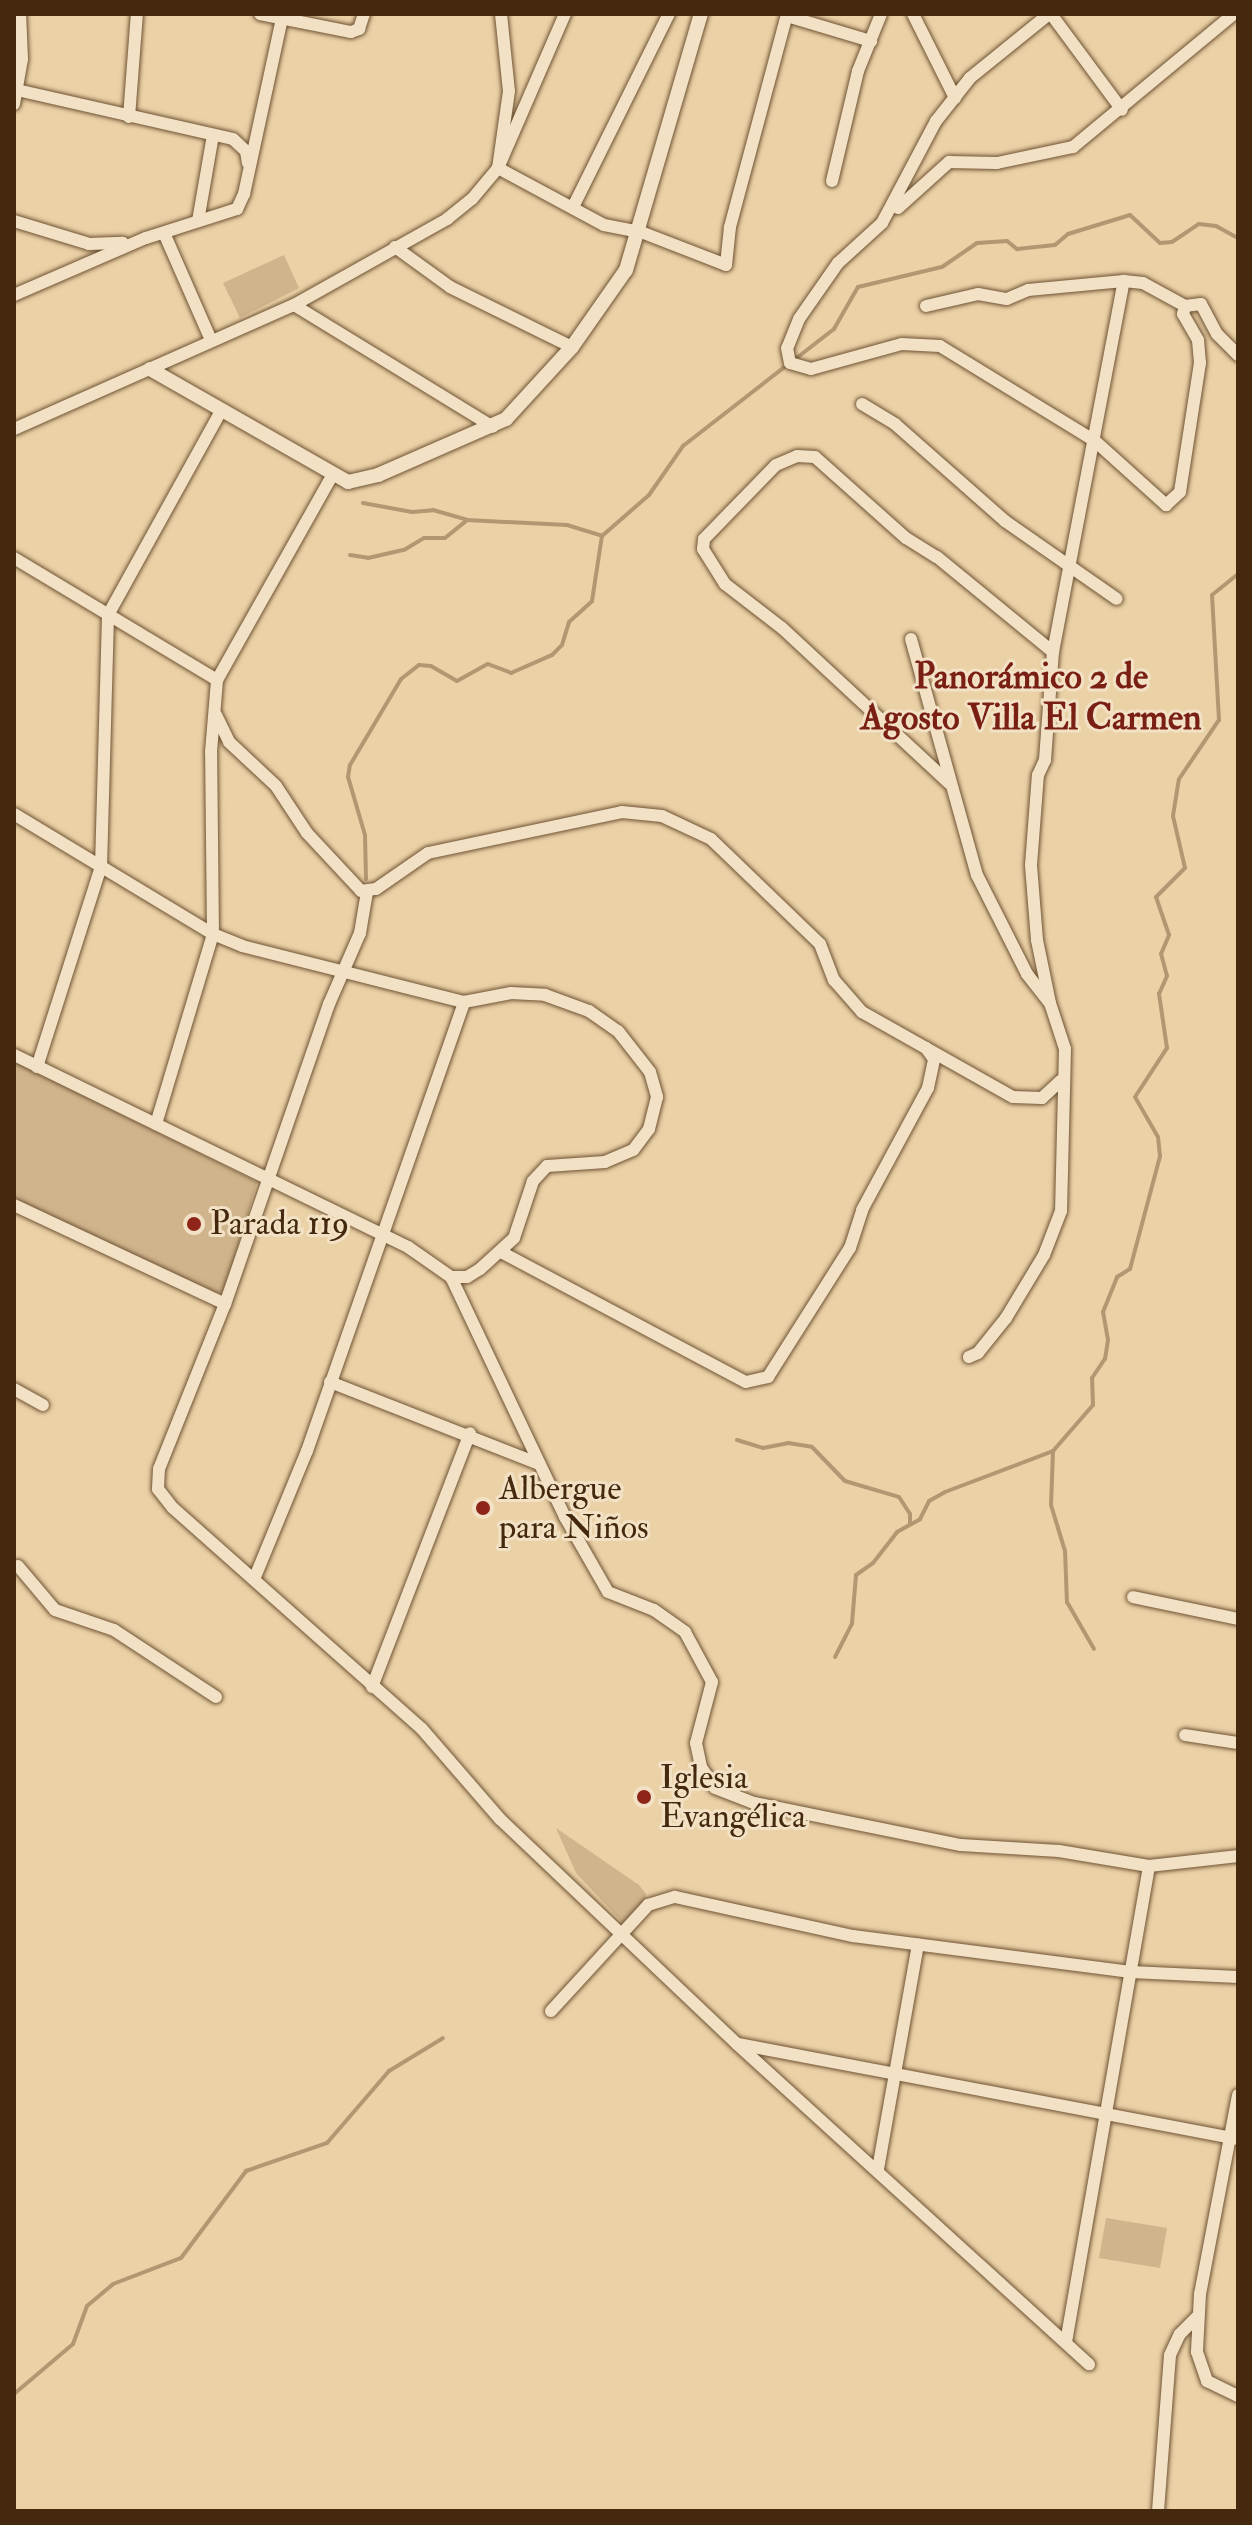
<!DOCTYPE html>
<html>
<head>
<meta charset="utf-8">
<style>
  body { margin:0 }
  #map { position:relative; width:1252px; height:2525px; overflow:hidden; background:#ebd1a6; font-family:"IM FELL Double Pica",serif }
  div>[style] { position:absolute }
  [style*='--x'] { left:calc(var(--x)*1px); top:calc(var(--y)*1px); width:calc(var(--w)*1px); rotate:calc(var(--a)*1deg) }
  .green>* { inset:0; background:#cfb48c }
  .stream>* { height:4px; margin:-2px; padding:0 2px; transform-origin:2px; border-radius:2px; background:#b29872 }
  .roads { filter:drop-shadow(0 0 2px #6e5334) drop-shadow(0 0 2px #6e5334) }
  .minor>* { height:12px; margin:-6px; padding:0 6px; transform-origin:6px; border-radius:6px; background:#f2e1c5 }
  .tertiary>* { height:14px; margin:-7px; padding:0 7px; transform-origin:7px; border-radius:7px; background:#f2e1c5 }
  .dots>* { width:22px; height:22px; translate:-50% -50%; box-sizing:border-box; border:4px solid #f2e1c5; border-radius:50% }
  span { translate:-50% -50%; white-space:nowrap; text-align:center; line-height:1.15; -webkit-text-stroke:6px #f2e1c5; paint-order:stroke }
  .poi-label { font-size:34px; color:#44290e }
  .left { translate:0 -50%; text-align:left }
  .neighbourhood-label { font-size:36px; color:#7a1f14; font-weight:700 }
  .frame { position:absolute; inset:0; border:16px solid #44290e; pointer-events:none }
</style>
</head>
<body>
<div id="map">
  <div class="green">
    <i style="clip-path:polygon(284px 255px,299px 288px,240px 318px,223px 283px)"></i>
    <i style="clip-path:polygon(14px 1061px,257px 1182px,225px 1290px,213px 1294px,14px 1198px)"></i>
    <i style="clip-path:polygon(556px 1828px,639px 1885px,646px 1894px,642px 1916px,625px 1924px,621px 1921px,576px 1873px)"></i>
    <i style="clip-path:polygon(1106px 2218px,1167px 2228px,1160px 2268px,1099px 2258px)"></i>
  </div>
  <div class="stream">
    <i style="--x:794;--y:360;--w:51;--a:-37.8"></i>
    <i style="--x:834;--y:329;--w:48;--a:-60.3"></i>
    <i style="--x:858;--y:287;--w:86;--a:-13.4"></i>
    <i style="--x:942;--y:267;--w:42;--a:-34.4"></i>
    <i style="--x:977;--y:243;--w:30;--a:-4"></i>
    <i style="--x:1007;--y:241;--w:13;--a:39"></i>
    <i style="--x:1017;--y:249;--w:38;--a:-6"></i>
    <i style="--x:1055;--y:245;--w:17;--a:-40"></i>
    <i style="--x:1068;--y:234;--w:65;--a:-17"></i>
    <i style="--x:1130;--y:215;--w:41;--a:43"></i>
    <i style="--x:1160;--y:243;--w:12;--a:-5"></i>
    <i style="--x:1172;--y:242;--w:32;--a:-34"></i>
    <i style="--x:1199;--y:224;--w:17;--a:7"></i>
    <i style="--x:1216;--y:226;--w:25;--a:29"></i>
    <i style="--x:363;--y:503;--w:50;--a:10.4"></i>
    <i style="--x:412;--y:512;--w:21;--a:-5"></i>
    <i style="--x:433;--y:510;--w:35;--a:16"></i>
    <i style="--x:350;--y:555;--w:18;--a:9"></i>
    <i style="--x:368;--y:558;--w:37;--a:-13"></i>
    <i style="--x:404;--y:550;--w:23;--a:-31"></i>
    <i style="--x:424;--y:538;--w:21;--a:0"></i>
    <i style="--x:445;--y:538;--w:28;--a:-39"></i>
    <i style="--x:467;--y:520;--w:100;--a:2.9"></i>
    <i style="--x:567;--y:525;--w:37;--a:17"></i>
    <i style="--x:366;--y:879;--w:44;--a:-91.3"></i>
    <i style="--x:365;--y:835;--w:60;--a:-106.3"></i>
    <i style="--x:348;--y:777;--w:12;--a:-81"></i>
    <i style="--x:350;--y:765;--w:100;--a:-59.3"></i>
    <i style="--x:401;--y:679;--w:23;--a:-38"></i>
    <i style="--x:419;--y:665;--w:12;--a:5"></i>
    <i style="--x:431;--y:666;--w:30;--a:30"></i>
    <i style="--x:457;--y:681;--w:35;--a:-29"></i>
    <i style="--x:488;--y:664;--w:25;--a:21"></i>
    <i style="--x:511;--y:673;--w:45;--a:-23.7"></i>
    <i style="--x:552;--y:655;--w:14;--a:-45"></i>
    <i style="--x:562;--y:645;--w:24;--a:-73"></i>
    <i style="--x:569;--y:622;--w:31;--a:-42"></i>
    <i style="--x:592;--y:601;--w:66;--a:-81.3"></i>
    <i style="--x:602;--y:536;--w:62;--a:-41.1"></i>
    <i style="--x:649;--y:495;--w:60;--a:-55.2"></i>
    <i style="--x:683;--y:446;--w:132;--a:-37.9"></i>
    <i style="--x:737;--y:1440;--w:27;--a:17"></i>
    <i style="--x:763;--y:1448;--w:25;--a:-11"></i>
    <i style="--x:788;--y:1443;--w:24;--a:9"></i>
    <i style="--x:812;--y:1447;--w:47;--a:45.9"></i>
    <i style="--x:845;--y:1481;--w:56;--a:16.5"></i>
    <i style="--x:899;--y:1497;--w:20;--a:57"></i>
    <i style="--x:910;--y:1514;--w:10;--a:90"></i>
    <i style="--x:1053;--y:1451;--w:54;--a:92.1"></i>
    <i style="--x:1051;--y:1505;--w:48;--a:73.1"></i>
    <i style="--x:1065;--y:1551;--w:51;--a:87.8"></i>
    <i style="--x:1067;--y:1602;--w:54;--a:60.1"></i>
    <i style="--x:835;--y:1657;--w:38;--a:-63"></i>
    <i style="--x:852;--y:1623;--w:48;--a:-85.2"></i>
    <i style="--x:856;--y:1575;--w:21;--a:-35"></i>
    <i style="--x:873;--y:1563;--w:39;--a:-52"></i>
    <i style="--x:897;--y:1532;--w:26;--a:-29"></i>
    <i style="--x:920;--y:1519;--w:20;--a:-63"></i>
    <i style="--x:929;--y:1501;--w:18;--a:-29"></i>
    <i style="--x:945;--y:1492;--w:116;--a:-20.8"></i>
    <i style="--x:1053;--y:1451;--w:61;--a:-49"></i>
    <i style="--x:1093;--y:1405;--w:27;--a:-92"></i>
    <i style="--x:1092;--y:1378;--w:23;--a:-56"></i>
    <i style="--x:1105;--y:1359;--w:19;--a:-81"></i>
    <i style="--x:1108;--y:1340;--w:28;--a:-100"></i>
    <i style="--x:1103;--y:1312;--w:38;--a:-68"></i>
    <i style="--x:1117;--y:1277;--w:15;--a:-32"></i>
    <i style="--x:1130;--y:1269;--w:117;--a:-75.1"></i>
    <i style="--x:1160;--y:1156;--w:19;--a:-96"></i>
    <i style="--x:1158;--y:1137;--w:46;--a:-119.9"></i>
    <i style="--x:1135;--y:1097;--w:59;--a:-56.9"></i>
    <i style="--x:1167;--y:1048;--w:55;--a:-98.4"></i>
    <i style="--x:1159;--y:994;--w:20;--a:-66"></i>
    <i style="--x:1167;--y:976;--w:23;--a:-105"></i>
    <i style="--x:1161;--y:954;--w:21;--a:-67"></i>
    <i style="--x:1169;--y:935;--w:40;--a:-108.9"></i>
    <i style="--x:1156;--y:897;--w:41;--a:-45"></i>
    <i style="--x:1185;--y:868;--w:53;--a:-103"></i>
    <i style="--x:1173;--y:816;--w:37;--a:-81"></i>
    <i style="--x:1179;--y:779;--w:71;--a:-55.9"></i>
    <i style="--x:1219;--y:720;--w:125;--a:-93.2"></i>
    <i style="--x:1212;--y:595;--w:33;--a:-39"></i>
    <i style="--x:14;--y:2394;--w:77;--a:-40.3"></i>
    <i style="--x:73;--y:2344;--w:40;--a:-69.8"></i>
    <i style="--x:87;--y:2306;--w:34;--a:-40"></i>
    <i style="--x:113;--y:2284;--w:73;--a:-20.9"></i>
    <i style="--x:181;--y:2258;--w:109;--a:-53.2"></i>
    <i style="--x:246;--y:2171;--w:86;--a:-19.1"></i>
    <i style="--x:327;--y:2143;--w:95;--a:-49.3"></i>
    <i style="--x:389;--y:2071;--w:63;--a:-31.4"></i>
  </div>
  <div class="roads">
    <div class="minor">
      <i style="--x:260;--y:14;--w:93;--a:11.2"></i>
      <i style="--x:351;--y:32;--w:9;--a:-21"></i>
      <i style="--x:359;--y:29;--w:16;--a:-72"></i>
      <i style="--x:501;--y:14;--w:77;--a:84.1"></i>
      <i style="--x:509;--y:91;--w:78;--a:98.1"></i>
      <i style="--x:498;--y:168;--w:120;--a:28.3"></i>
      <i style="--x:604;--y:225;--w:38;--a:11"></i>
      <i style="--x:641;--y:232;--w:91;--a:21.2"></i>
      <i style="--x:726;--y:265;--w:38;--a:-84"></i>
      <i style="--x:730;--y:227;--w:220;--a:-75"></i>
      <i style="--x:913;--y:14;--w:94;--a:63.4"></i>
      <i style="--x:1049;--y:14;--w:102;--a:141"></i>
      <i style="--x:970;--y:78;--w:55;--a:128.3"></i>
      <i style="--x:936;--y:121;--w:115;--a:117.9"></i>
      <i style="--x:882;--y:223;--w:59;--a:137.7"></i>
      <i style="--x:838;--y:263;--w:68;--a:124.9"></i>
      <i style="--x:799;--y:319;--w:31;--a:112"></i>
      <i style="--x:787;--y:348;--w:15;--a:79"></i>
      <i style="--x:790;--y:363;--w:22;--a:16"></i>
      <i style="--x:811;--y:369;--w:94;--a:-15.4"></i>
      <i style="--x:902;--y:344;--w:38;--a:3"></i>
      <i style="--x:940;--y:346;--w:182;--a:31.5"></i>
      <i style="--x:1095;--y:441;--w:96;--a:42"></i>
      <i style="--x:1166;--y:505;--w:19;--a:-43"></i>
      <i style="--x:1180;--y:492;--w:131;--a:-81.2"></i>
      <i style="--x:1200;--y:363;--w:23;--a:-95"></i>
      <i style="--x:1198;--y:340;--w:30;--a:-120"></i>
      <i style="--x:1183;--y:314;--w:8;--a:-76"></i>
      <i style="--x:1185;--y:306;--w:16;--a:-7"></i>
      <i style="--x:1201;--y:304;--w:34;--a:62"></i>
      <i style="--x:1217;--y:334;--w:30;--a:45"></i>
      <i style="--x:1051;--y:14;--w:119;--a:53.5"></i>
      <i style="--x:787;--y:16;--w:88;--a:16.6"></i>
      <i style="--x:17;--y:90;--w:221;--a:12.8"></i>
      <i style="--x:233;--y:139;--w:18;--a:43"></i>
      <i style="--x:246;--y:151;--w:12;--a:81"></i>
      <i style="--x:14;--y:104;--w:46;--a:-79.9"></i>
      <i style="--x:22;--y:59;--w:45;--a:-92.5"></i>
      <i style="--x:129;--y:117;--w:103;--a:-85.6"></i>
      <i style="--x:832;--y:181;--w:113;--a:-76.7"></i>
      <i style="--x:858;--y:71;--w:61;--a:-68"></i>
      <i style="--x:573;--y:207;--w:216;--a:-63.6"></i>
      <i style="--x:898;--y:208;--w:69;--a:-42"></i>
      <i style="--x:949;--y:162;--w:48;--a:1.2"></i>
      <i style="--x:997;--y:163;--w:78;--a:-11.9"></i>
      <i style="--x:1073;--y:147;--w:209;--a:-39.6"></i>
      <i style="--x:14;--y:221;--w:78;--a:17"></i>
      <i style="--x:89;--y:244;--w:34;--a:-2"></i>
      <i style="--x:198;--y:221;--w:87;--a:-80.1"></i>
      <i style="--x:164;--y:233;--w:117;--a:66.3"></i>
      <i style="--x:395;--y:247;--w:68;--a:36"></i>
      <i style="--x:450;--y:287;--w:136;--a:26.2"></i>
      <i style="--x:14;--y:295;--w:144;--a:-23.4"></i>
      <i style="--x:146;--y:238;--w:96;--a:-17.7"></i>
      <i style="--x:237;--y:209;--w:17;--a:-65"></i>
      <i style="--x:244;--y:194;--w:180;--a:-77.8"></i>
      <i style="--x:294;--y:305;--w:233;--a:31.5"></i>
      <i style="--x:926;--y:306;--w:53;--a:-13"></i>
      <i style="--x:978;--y:294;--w:29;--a:10"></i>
      <i style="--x:1007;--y:299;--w:23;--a:-23"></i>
      <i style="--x:1028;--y:290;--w:96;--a:-5.4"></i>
      <i style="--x:1124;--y:281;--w:19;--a:6"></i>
      <i style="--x:1143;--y:283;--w:48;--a:28.7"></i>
      <i style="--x:862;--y:404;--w:39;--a:31"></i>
      <i style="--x:895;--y:424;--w:147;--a:41.4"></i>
      <i style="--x:1005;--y:521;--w:136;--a:34.9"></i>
      <i style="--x:14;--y:429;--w:306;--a:-23.9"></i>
      <i style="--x:294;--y:305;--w:176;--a:-29.3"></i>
      <i style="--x:447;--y:219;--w:32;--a:-39"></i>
      <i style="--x:472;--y:199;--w:40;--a:-50"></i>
      <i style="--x:498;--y:168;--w:168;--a:-66.5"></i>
      <i style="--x:14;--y:558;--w:237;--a:31"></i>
      <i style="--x:911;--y:639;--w:245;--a:74.4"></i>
      <i style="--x:977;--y:875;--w:111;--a:63.2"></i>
      <i style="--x:1027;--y:974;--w:37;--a:52"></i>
      <i style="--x:1050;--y:1003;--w:48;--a:71.9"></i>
      <i style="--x:1065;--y:1049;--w:162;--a:91.4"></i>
      <i style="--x:1061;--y:1211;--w:47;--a:111.1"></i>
      <i style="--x:1044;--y:1255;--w:74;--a:121.1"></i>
      <i style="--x:1006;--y:1318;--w:45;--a:128.7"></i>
      <i style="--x:978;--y:1353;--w:10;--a:156"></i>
      <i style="--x:216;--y:715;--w:30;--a:64"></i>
      <i style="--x:229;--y:742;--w:64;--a:43.1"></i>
      <i style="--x:276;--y:786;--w:56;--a:56.6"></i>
      <i style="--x:307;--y:833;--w:79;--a:47"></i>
      <i style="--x:361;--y:891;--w:15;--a:-8"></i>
      <i style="--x:376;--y:889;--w:63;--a:-34.7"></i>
      <i style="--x:428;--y:853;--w:198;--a:-11.9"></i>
      <i style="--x:622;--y:812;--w:40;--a:5.7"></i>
      <i style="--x:662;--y:816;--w:54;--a:25.1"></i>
      <i style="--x:711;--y:839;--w:151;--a:43.9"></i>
      <i style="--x:820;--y:944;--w:39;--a:69"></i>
      <i style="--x:834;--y:980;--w:43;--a:48.8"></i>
      <i style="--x:862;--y:1012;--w:173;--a:29.4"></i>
      <i style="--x:1013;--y:1097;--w:29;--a:2"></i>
      <i style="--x:1042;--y:1098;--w:26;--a:-43"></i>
      <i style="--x:949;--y:783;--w:228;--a:-137.1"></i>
      <i style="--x:782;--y:628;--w:72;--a:-142.3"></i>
      <i style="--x:725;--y:584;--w:41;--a:-122.2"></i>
      <i style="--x:703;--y:549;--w:10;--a:-84"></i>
      <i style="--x:704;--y:539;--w:103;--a:-45.8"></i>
      <i style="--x:776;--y:465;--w:23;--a:-23"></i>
      <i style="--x:797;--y:456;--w:18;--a:3"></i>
      <i style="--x:815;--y:457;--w:122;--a:41.7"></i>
      <i style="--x:906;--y:538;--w:36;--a:32"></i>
      <i style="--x:937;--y:557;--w:150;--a:39.3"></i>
      <i style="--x:14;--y:814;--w:232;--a:31.1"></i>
      <i style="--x:213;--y:934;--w:31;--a:22"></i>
      <i style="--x:242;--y:946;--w:229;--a:14.2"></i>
      <i style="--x:464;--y:1002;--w:48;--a:-10.8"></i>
      <i style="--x:511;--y:993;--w:34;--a:3"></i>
      <i style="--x:545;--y:995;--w:47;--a:20"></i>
      <i style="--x:589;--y:1011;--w:35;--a:35"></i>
      <i style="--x:618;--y:1031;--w:52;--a:52"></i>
      <i style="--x:650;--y:1072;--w:26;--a:74"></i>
      <i style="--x:657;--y:1097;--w:33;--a:104"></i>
      <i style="--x:649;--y:1129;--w:26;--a:127"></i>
      <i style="--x:633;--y:1150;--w:30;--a:157"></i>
      <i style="--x:605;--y:1162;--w:58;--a:176.1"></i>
      <i style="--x:547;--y:1166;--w:21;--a:133"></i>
      <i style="--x:533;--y:1181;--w:60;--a:108.4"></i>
      <i style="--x:514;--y:1238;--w:46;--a:137.6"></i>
      <i style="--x:480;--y:1269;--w:15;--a:148"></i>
      <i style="--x:467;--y:1277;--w:16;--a:180"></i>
      <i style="--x:451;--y:1277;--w:52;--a:-145.1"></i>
      <i style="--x:408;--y:1247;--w:438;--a:-154"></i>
      <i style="--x:367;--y:892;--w:42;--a:99.7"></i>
      <i style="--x:360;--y:933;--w:77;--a:113.6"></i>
      <i style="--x:329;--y:1004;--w:318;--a:109.1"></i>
      <i style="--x:225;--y:1304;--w:178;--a:111.8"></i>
      <i style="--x:159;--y:1469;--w:20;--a:93"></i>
      <i style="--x:158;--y:1489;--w:24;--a:52"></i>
      <i style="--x:173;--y:1508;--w:333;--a:41.6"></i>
      <i style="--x:422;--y:1729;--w:119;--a:49.1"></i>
      <i style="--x:500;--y:1819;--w:327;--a:43.5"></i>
      <i style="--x:737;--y:2044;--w:476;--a:42.3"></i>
      <i style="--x:1050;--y:1003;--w:64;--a:-101.7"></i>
      <i style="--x:1037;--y:940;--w:75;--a:-94.6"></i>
      <i style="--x:1031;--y:865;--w:90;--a:-85.6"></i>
      <i style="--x:1038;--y:775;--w:17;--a:-65"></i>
      <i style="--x:1045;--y:760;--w:108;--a:-85.8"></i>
      <i style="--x:1053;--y:652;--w:378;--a:-79.2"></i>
      <i style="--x:37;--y:1067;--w:210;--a:-72.3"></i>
      <i style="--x:101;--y:867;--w:252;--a:-88.4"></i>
      <i style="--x:108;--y:615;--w:233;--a:-61"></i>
      <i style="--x:156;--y:1124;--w:198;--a:-73.3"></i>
      <i style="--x:213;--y:934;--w:182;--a:-90.6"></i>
      <i style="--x:211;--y:752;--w:72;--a:-85.2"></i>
      <i style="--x:217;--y:680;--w:234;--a:-60.6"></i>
      <i style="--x:14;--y:1205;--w:233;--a:25.1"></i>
      <i style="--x:501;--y:1252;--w:277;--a:28"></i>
      <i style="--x:746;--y:1382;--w:23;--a:-13"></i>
      <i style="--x:768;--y:1377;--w:153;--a:-57.6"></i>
      <i style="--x:850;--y:1248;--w:40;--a:-72"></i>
      <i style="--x:862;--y:1210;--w:139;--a:-61.6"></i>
      <i style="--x:928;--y:1088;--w:30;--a:-78"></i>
      <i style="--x:934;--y:1059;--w:14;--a:-126"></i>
      <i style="--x:451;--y:1277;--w:266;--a:64.6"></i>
      <i style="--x:565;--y:1517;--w:86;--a:60.2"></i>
      <i style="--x:608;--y:1592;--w:49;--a:21.4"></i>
      <i style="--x:654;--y:1610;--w:38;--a:35"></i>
      <i style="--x:685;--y:1632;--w:57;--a:61.6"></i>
      <i style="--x:712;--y:1682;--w:63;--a:104.7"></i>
      <i style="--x:696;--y:1743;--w:25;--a:78"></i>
      <i style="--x:701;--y:1767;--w:25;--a:56"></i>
      <i style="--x:715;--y:1788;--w:42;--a:21"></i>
      <i style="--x:754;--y:1803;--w:211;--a:11.5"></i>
      <i style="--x:961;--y:1845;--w:98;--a:3.5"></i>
      <i style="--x:1059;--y:1851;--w:91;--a:9.5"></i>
      <i style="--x:1149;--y:1866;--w:90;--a:-6.4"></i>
      <i style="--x:330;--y:1382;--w:225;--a:21.4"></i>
      <i style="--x:14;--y:1389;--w:33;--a:29"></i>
      <i style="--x:18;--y:1566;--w:57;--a:49.9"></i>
      <i style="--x:55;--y:1610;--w:62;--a:18.7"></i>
      <i style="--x:114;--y:1630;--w:122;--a:33.3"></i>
      <i style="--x:255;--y:1577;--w:136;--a:-67.6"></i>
      <i style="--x:307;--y:1451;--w:476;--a:-70.7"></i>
      <i style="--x:1133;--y:1597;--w:107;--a:11.8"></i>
      <i style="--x:372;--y:1687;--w:272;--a:-68.9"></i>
      <i style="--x:1185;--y:1735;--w:54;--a:8.6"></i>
      <i style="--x:551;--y:2011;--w:144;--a:-47.5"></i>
      <i style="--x:648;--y:1905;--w:28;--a:-17"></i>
      <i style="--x:675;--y:1897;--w:182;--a:12.4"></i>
      <i style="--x:853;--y:1936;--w:280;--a:7.4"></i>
      <i style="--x:1131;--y:1972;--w:107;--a:2.7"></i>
      <i style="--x:738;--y:2044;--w:509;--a:10.76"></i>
      <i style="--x:1238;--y:2095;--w:203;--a:100.8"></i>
      <i style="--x:1200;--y:2294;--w:58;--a:93"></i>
      <i style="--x:1197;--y:2352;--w:31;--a:71"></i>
      <i style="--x:1207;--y:2381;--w:34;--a:26"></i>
      <i style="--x:878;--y:2169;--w:228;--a:-79.9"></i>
      <i style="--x:1066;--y:2342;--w:483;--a:-80.1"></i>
      <i style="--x:1158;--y:2511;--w:156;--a:-85.6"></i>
      <i style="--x:1170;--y:2355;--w:23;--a:-65"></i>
      <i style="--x:1180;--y:2334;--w:25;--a:-45"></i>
    </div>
    <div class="tertiary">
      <i style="--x:150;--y:369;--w:228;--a:29.7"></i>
      <i style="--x:348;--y:482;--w:31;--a:-13"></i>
      <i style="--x:378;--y:475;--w:140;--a:-23.6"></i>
      <i style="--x:506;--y:419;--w:98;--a:-47.5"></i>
      <i style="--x:572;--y:347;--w:94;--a:-55"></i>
      <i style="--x:626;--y:270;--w:267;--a:-73.7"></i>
    </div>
  </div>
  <div class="dots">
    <i style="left:194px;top:1224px;background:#8f2418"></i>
    <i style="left:483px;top:1508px;background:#8f2418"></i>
    <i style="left:644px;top:1797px;background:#8f2418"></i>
  </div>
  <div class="poi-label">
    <span class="left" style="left:210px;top:1224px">Parada 119</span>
    <span class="left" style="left:499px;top:1508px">Albergue<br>para Niños</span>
    <span class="left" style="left:660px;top:1797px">Iglesia<br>Evangélica</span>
  </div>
  <div class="neighbourhood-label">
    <span style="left:1031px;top:697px">Panorámico 2 de<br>Agosto Villa El Carmen</span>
  </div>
  <div class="frame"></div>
</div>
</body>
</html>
